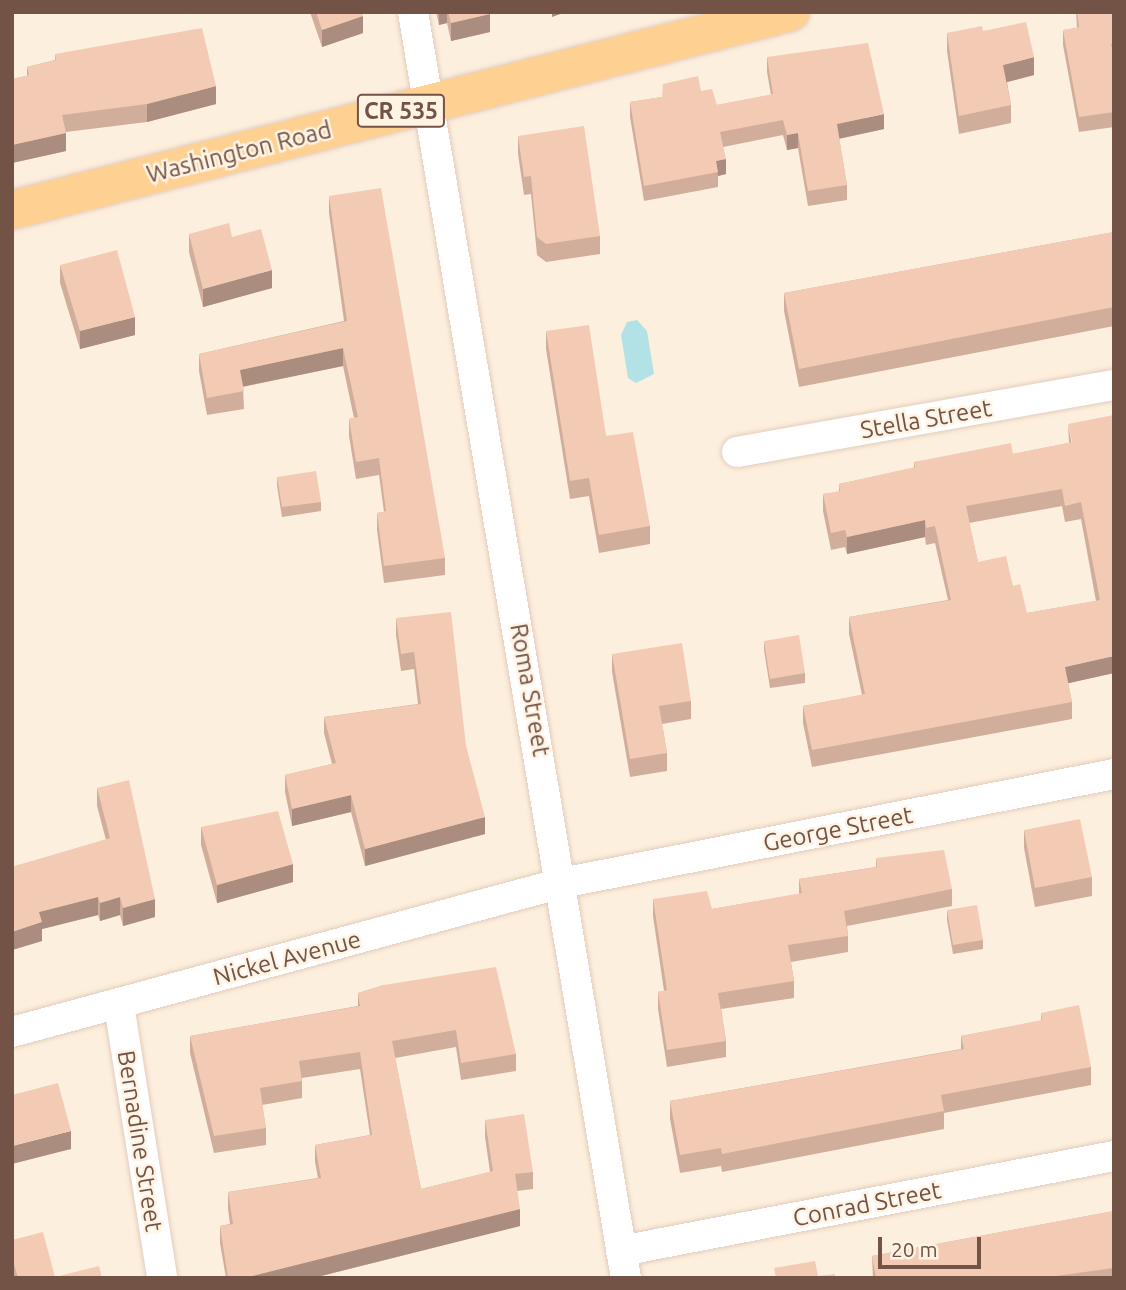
<!DOCTYPE html>
<html>
<head>
<meta charset="utf-8">
<style>
  body { margin:0 }
  #map { position:relative; width:1126px; height:1290px; overflow:hidden; background:#fdefdd; font-family:Ubuntu,sans-serif }
  div>[style] { position:absolute }
  [style*='--x'] { left:calc(var(--x)*1px); top:calc(var(--y)*1px); width:calc(var(--w)*1px); rotate:calc(var(--a)*1deg) }
  .water>* { inset:0; background:#b2e1e6 }
  .roads { filter:drop-shadow(0 0 2px #e2ccbd) drop-shadow(0 0 2px #e2ccbd) }
  .street>* { height:30px; margin:-15px; padding:0 15px; transform-origin:15px; border-radius:15px; background:#fff }
  .primary>* { height:38px; margin:-19px; padding:0 19px; transform-origin:19px; border-radius:19px; background:#fed193 }
  .wall>* { inset:0; background:#d1ae9b }
  .shaded-wall>* { inset:0; background:#aa8d7e }
  .building>* { inset:0; background:#f3cab4 }
  span { translate:-50% -50%; white-space:nowrap; text-align:center; line-height:1.15; -webkit-text-stroke:5px #fff3e4; paint-order:stroke }
  .shield-label span { padding:2px 5px; background:#fff3e4; border:2px solid; border-radius:5px; -webkit-text-stroke-width:0 }
  .shield-label { font-size:23px; color:#725346; font-weight:700 }
  .street-label { font-size:24px; color:#725346 }
  .frame { position:absolute; inset:0; border:14px solid #725346; pointer-events:none }
  .scale { position:absolute; left:878px; top:1237px; width:103px; height:32px; box-sizing:border-box; border:4px solid #725346; border-top:0; padding-left:9px; font-size:21px; line-height:24px; white-space:nowrap; color:#725346; -webkit-text-stroke:5px #fff3e4; paint-order:stroke }
</style>
</head>
<body>
<div id="map">
  <div class="water">
    <i style="clip-path:polygon(637px 320px,647px 331px,654px 374px,636px 383px,628px 378px,621px 335px,627px 322px)"></i>
  </div>
  <div class="roads">
    <div class="street">
      <i style="--x:413;--y:12;--w:1284;--a:80.45"></i>
      <i style="--x:737;--y:452;--w:383;--a:-10.1"></i>
      <i style="--x:119;--y:1005;--w:276;--a:81"></i>
      <i style="--x:12;--y:1032;--w:570;--a:-15.16"></i>
      <i style="--x:562;--y:883;--w:563;--a:-11.17"></i>
      <i style="--x:621;--y:1251;--w:502;--a:-10.91"></i>
    </div>
    <div class="primary">
      <i style="--x:12;--y:210;--w:803;--a:-14.28"></i>
    </div>
  </div>
  <div class="wall">
    <i style="clip-path:polygon(310px 12px,362px 12px,363px 33px,322px 47px)"></i>
    <i style="clip-path:polygon(436px 12px,490px 12px,490px 32px,451px 41px,447px 23px,439px 25px)"></i>
    <i style="clip-path:polygon(1076px 12px,1114px 12px,1114px 127px,1079px 132px,1063px 45px,1063px 30px,1077px 28px)"></i>
    <i style="clip-path:polygon(983px 31px,1034px 75px,1007px 82px,1011px 105px,1011px 123px,959px 134px,947px 51px,947px 33px)"></i>
    <i style="clip-path:polygon(55px 54px,216px 104px,147px 122px,66px 132px,66px 151px,12px 163px,12px 79px,27px 76px,27px 67px,55px 60px)"></i>
    <i style="clip-path:polygon(767px 57px,884px 129px,839px 139px,847px 185px,847px 200px,808px 206px,798px 148px,787px 150px,783px 135px,723px 147px,726px 174px,718px 176px,718px 187px,644px 201px,630px 117px,630px 102px,701px 91px,717px 105px,771px 95px,767px 72px)"></i>
    <i style="clip-path:polygon(518px 136px,600px 236px,600px 254px,546px 262px,537px 255px,531px 194px,524px 195px,518px 154px)"></i>
    <i style="clip-path:polygon(329px 196px,445px 558px,445px 575px,384px 583px,377px 530px,377px 513px,384px 512px,379px 475px,356px 479px,349px 436px,349px 419px,354px 418px,343px 366px,243px 387px,244px 409px,207px 415px,199px 371px,199px 354px,344px 321px,329px 213px)"></i>
    <i style="clip-path:polygon(1114px 232px,1114px 326px,799px 387px,784px 311px,784px 293px)"></i>
    <i style="clip-path:polygon(189px 234px,232px 237px,272px 288px,203px 307px,189px 252px)"></i>
    <i style="clip-path:polygon(60px 265px,135px 335px,80px 349px,60px 283px)"></i>
    <i style="clip-path:polygon(546px 331px,606px 436px,650px 526px,650px 544px,599px 553px,589px 496px,570px 499px,546px 349px)"></i>
    <i style="clip-path:polygon(evenodd,1068px 424px,1114px 673px,1068px 683px,1072px 702px,1072px 719px,812px 767px,803px 723px,803px 706px,862px 695px,849px 634px,849px 617px,948px 600px,935px 543px,926px 545px,925px 537px,847px 554px,845px 547px,831px 550px,823px 511px,823px 494px,839px 492px,839px 484px,914px 468px,914px 462px,1013px 454px,1069px 443px,1068px 424px,1062px 506px,1065px 522px,1081px 519px,1096px 601px,1027px 613px,1013px 586px,978px 562px,969px 523px,1062px 506px)"></i>
    <i style="clip-path:polygon(277px 477px,321px 502px,321px 511px,282px 517px,277px 486px)"></i>
    <i style="clip-path:polygon(396px 618px,466px 746px,485px 834px,365px 866px,351px 812px,292px 826px,285px 792px,285px 775px,332px 764px,324px 733px,324px 717px,418px 704px,414px 669px,401px 671px,396px 635px)"></i>
    <i style="clip-path:polygon(764px 641px,805px 673px,805px 683px,770px 688px,764px 650px)"></i>
    <i style="clip-path:polygon(612px 654px,691px 701px,691px 719px,662px 724px,667px 753px,667px 771px,630px 777px,612px 672px)"></i>
    <i style="clip-path:polygon(97px 788px,155px 917px,123px 926px,120px 915px,100px 921px,98px 915px,42px 929px,42px 941px,12px 950px,12px 867px,106px 840px,97px 806px)"></i>
    <i style="clip-path:polygon(201px 827px,293px 882px,217px 903px,201px 845px)"></i>
    <i style="clip-path:polygon(1024px 830px,1092px 877px,1092px 896px,1035px 907px,1024px 848px)"></i>
    <i style="clip-path:polygon(876px 858px,952px 889px,952px 906px,847px 926px,848px 936px,848px 952px,791px 962px,794px 981px,794px 998px,721px 1009px,726px 1041px,726px 1057px,667px 1067px,658px 1009px,658px 992px,664px 991px,653px 916px,653px 899px,712px 909px,799px 894px,799px 879px,876px 867px)"></i>
    <i style="clip-path:polygon(947px 910px,983px 940px,983px 949px,953px 954px,947px 920px)"></i>
    <i style="clip-path:polygon(384px 985px,516px 1054px,516px 1071px,461px 1080px,456px 1047px,395px 1058px,421px 1189px,490px 1172px,485px 1137px,485px 1120px,533px 1172px,533px 1189px,517px 1191px,520px 1226px,313px 1278px,226px 1278px,220px 1243px,220px 1226px,230px 1224px,228px 1209px,228px 1192px,318px 1178px,315px 1162px,315px 1145px,370px 1135px,360px 1069px,302px 1078px,302px 1098px,262px 1105px,266px 1128px,266px 1145px,214px 1153px,190px 1053px,190px 1036px,358px 1006px,358px 993px)"></i>
    <i style="clip-path:polygon(1041px 1013px,1091px 1067px,1091px 1085px,944px 1113px,944px 1129px,722px 1172px,721px 1166px,680px 1173px,670px 1119px,670px 1101px,961px 1049px,961px 1036px,1041px 1021px)"></i>
    <i style="clip-path:polygon(1114px 1211px,1114px 1278px,873px 1278px,872px 1256px)"></i>
    <i style="clip-path:polygon(12px 1240px,55px 1277px,102px 1278px,13px 1278px)"></i>
  </div>
  <div class="shaded-wall">
    <i style="clip-path:polygon(439px 12px,447px 12px,447px 23px,439px 25px)"></i>
    <i style="clip-path:polygon(552px 12px,566px 12px,552px 17px)"></i>
    <i style="clip-path:polygon(490px 14px,490px 32px,451px 41px,451px 23px)"></i>
    <i style="clip-path:polygon(363px 16px,363px 33px,322px 47px,322px 30px)"></i>
    <i style="clip-path:polygon(1034px 57px,1034px 75px,1003px 83px,1003px 65px)"></i>
    <i style="clip-path:polygon(216px 86px,216px 104px,147px 122px,147px 104px)"></i>
    <i style="clip-path:polygon(884px 114px,884px 129px,837px 139px,837px 124px)"></i>
    <i style="clip-path:polygon(66px 133px,66px 151px,12px 163px,12px 145px)"></i>
    <i style="clip-path:polygon(798px 133px,798px 148px,787px 150px,787px 135px)"></i>
    <i style="clip-path:polygon(726px 159px,726px 174px,718px 176px,716px 161px)"></i>
    <i style="clip-path:polygon(272px 270px,272px 288px,203px 307px,203px 289px)"></i>
    <i style="clip-path:polygon(135px 317px,135px 335px,80px 349px,80px 331px)"></i>
    <i style="clip-path:polygon(343px 348px,343px 366px,240px 387px,240px 370px)"></i>
    <i style="clip-path:polygon(925px 520px,925px 537px,847px 554px,847px 537px)"></i>
    <i style="clip-path:polygon(1114px 656px,1114px 673px,1065px 684px,1065px 667px)"></i>
    <i style="clip-path:polygon(351px 795px,351px 812px,292px 826px,292px 809px)"></i>
    <i style="clip-path:polygon(485px 817px,485px 834px,365px 866px,365px 849px)"></i>
    <i style="clip-path:polygon(293px 864px,293px 882px,217px 903px,217px 885px)"></i>
    <i style="clip-path:polygon(98px 897px,98px 915px,42px 929px,42px 941px,12px 950px,12px 932px,39px 912px)"></i>
    <i style="clip-path:polygon(120px 897px,120px 915px,100px 921px,100px 903px)"></i>
    <i style="clip-path:polygon(155px 899px,155px 917px,123px 926px,123px 908px)"></i>
    <i style="clip-path:polygon(71px 1131px,71px 1149px,12px 1164px,12px 1146px)"></i>
    <i style="clip-path:polygon(520px 1209px,520px 1226px,313px 1278px,244px 1278px)"></i>
  </div>
  <div class="building">
    <i style="clip-path:polygon(316px 12px,362px 12px,363px 16px,322px 30px)"></i>
    <i style="clip-path:polygon(448px 12px,490px 12px,490px 14px,451px 23px)"></i>
    <i style="clip-path:polygon(1077px 12px,1114px 12px,1114px 43px,1111px 44px,1114px 57px,1114px 112px,1079px 117px,1063px 30px,1079px 27px)"></i>
    <i style="clip-path:polygon(1026px 22px,1034px 57px,1003px 65px,1011px 105px,959px 116px,947px 33px,982px 26px,983px 31px)"></i>
    <i style="clip-path:polygon(202px 28px,216px 86px,147px 104px,62px 115px,66px 133px,12px 145px,12px 79px,29px 75px,27px 67px,56px 60px,55px 54px)"></i>
    <i style="clip-path:polygon(868px 43px,884px 114px,837px 124px,847px 185px,808px 191px,798px 133px,787px 135px,783px 120px,720px 132px,726px 159px,716px 161px,718px 172px,644px 186px,630px 102px,662px 97px,663px 84px,698px 76px,701px 91px,712px 89px,717px 105px,773px 94px,767px 57px)"></i>
    <i style="clip-path:polygon(584px 126px,600px 236px,546px 244px,537px 237px,531px 176px,524px 177px,518px 136px)"></i>
    <i style="clip-path:polygon(381px 188px,445px 558px,384px 566px,377px 513px,386px 511px,379px 458px,356px 462px,349px 419px,358px 417px,343px 348px,240px 370px,244px 391px,207px 398px,199px 354px,347px 321px,329px 196px)"></i>
    <i style="clip-path:polygon(229px 223px,232px 237px,261px 229px,272px 270px,203px 289px,189px 234px)"></i>
    <i style="clip-path:polygon(1114px 232px,1114px 307px,799px 369px,784px 293px)"></i>
    <i style="clip-path:polygon(117px 250px,135px 317px,80px 331px,60px 265px)"></i>
    <i style="clip-path:polygon(589px 325px,606px 436px,633px 432px,650px 526px,599px 535px,589px 478px,570px 481px,546px 331px)"></i>
    <i style="clip-path:polygon(evenodd,1114px 415px,1114px 656px,1065px 667px,1072px 702px,812px 750px,803px 706px,865px 694px,849px 617px,951px 600px,935px 526px,926px 528px,925px 520px,847px 537px,845px 530px,831px 533px,823px 494px,840px 491px,839px 484px,915px 467px,914px 462px,1011px 443px,1013px 454px,1072px 442px,1068px 424px,1114px 415px,1062px 489px,1065px 506px,1081px 502px,1100px 600px,1027px 613px,1020px 584px,1013px 586px,1006px 556px,978px 562px,966px 506px,1062px 489px)"></i>
    <i style="clip-path:polygon(316px 471px,321px 502px,282px 507px,277px 477px)"></i>
    <i style="clip-path:polygon(451px 612px,466px 746px,485px 817px,365px 849px,351px 795px,292px 809px,285px 775px,336px 763px,324px 717px,421px 704px,414px 652px,401px 654px,396px 618px)"></i>
    <i style="clip-path:polygon(799px 635px,805px 673px,770px 679px,764px 641px)"></i>
    <i style="clip-path:polygon(682px 643px,691px 701px,659px 706px,667px 753px,630px 759px,612px 654px)"></i>
    <i style="clip-path:polygon(129px 780px,155px 899px,123px 908px,120px 897px,100px 903px,98px 897px,39px 912px,42px 922px,12px 932px,12px 867px,110px 838px,97px 788px)"></i>
    <i style="clip-path:polygon(278px 811px,293px 864px,217px 885px,201px 827px)"></i>
    <i style="clip-path:polygon(1080px 819px,1092px 877px,1035px 888px,1024px 830px)"></i>
    <i style="clip-path:polygon(944px 850px,952px 889px,844px 911px,848px 936px,788px 945px,794px 981px,718px 993px,726px 1041px,667px 1050px,658px 992px,667px 990px,653px 899px,707px 891px,712px 909px,802px 893px,799px 879px,877px 867px,876px 858px)"></i>
    <i style="clip-path:polygon(977px 905px,983px 940px,953px 945px,947px 910px)"></i>
    <i style="clip-path:polygon(496px 967px,516px 1054px,461px 1063px,456px 1030px,392px 1041px,421px 1189px,493px 1171px,485px 1120px,524px 1114px,533px 1172px,515px 1174px,520px 1209px,244px 1278px,228px 1278px,220px 1226px,233px 1224px,228px 1192px,321px 1178px,315px 1145px,372px 1135px,360px 1052px,299px 1061px,302px 1081px,260px 1088px,266px 1128px,214px 1136px,190px 1036px,360px 1006px,358px 993px,384px 985px)"></i>
    <i style="clip-path:polygon(1079px 1005px,1091px 1067px,941px 1095px,944px 1111px,722px 1154px,721px 1148px,680px 1155px,670px 1101px,964px 1049px,961px 1036px,1042px 1020px,1041px 1013px)"></i>
    <i style="clip-path:polygon(58px 1083px,71px 1131px,12px 1146px,12px 1095px)"></i>
    <i style="clip-path:polygon(1114px 1211px,1114px 1268px,1041px 1278px,876px 1278px,872px 1256px)"></i>
    <i style="clip-path:polygon(43px 1232px,55px 1277px,99px 1266px,102px 1278px,18px 1278px,12px 1257px,12px 1240px)"></i>
    <i style="clip-path:polygon(815px 1261px,818px 1276px,835px 1274px,835px 1278px,776px 1278px,774px 1268px)"></i>
  </div>
  <div class="shield-label">
    <span style="left:401px;top:111px">CR 535</span>
  </div>
  <div class="street-label">
    <span style="left:239px;top:152px;rotate:-14deg">Washington Road</span>
    <span style="left:926px;top:419px;rotate:-10deg">Stella Street</span>
    <span style="left:530px;top:690px;rotate:80deg">Roma Street</span>
    <span style="left:838px;top:829px;rotate:-11deg">George Street</span>
    <span style="left:287px;top:958px;rotate:-15deg">Nickel Avenue</span>
    <span style="left:140px;top:1141px;rotate:81deg">Bernadine Street</span>
    <span style="left:867px;top:1204px;rotate:-11deg">Conrad Street</span>
  </div>
  <div class="frame"></div>
  <div class="scale">20 m</div>
</div>
</body>
</html>
